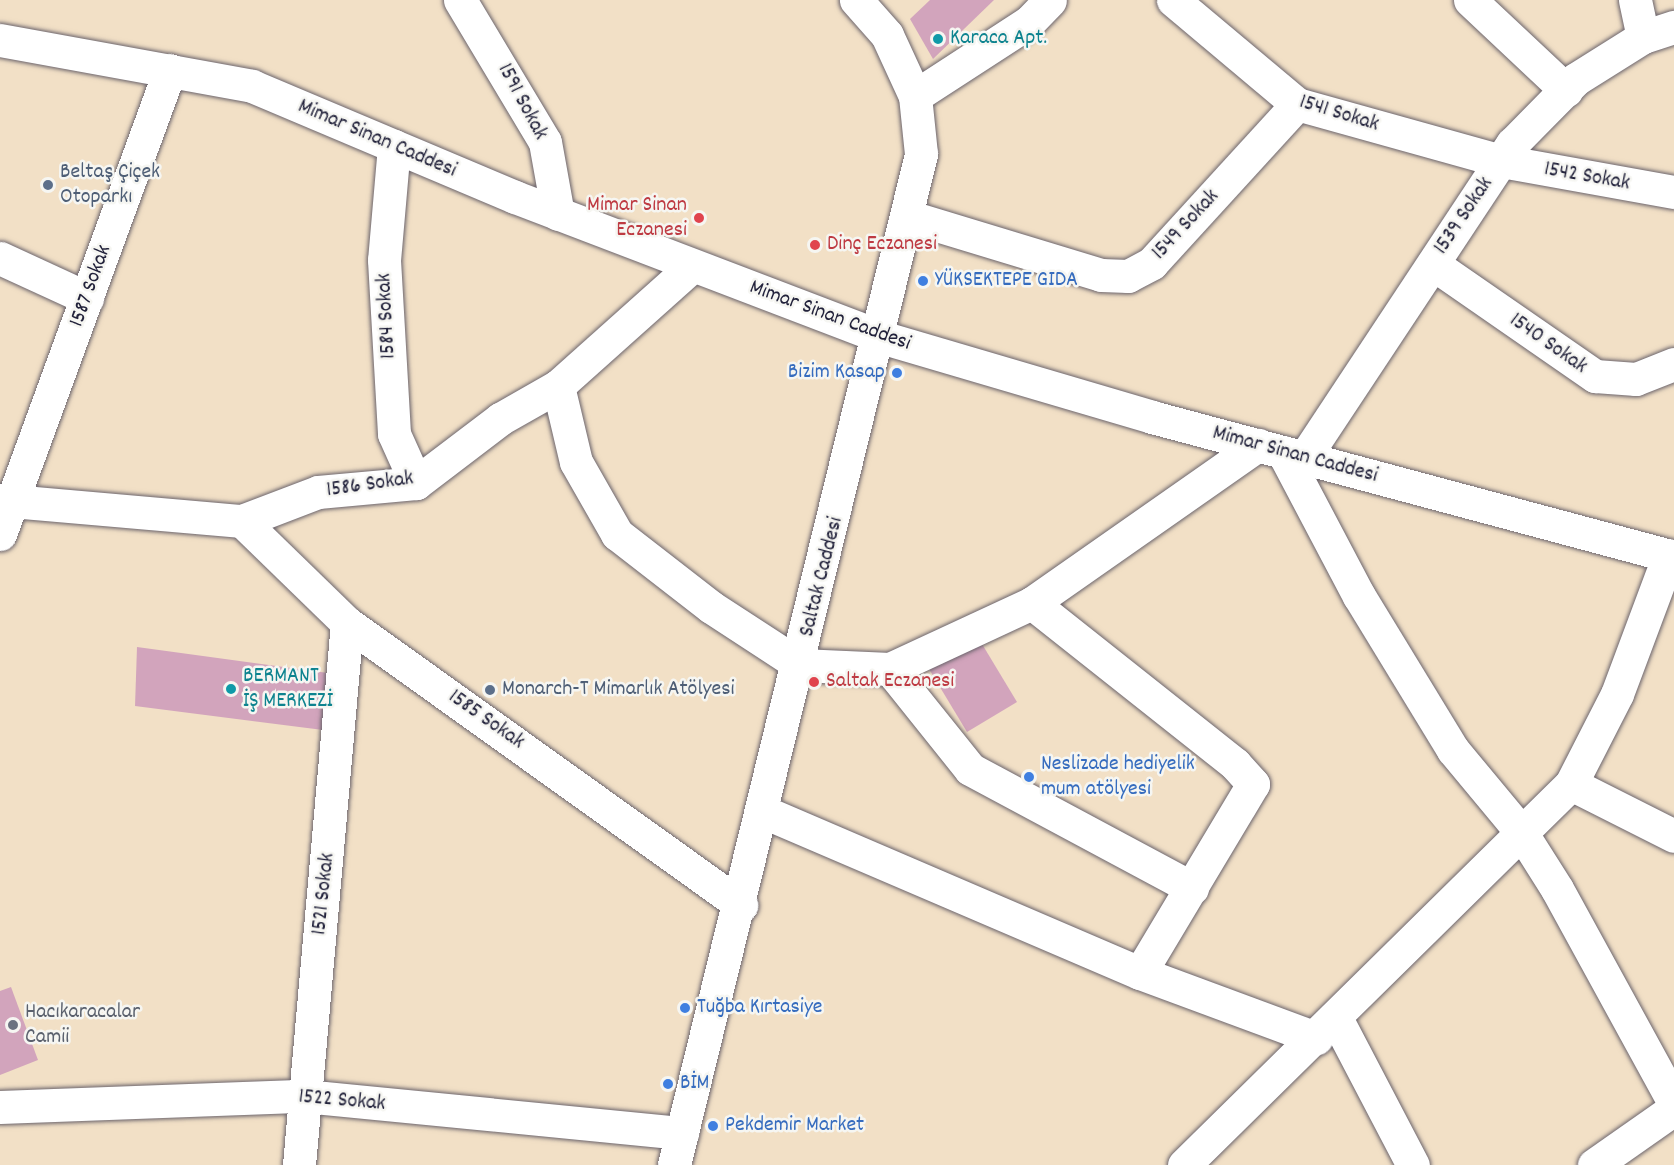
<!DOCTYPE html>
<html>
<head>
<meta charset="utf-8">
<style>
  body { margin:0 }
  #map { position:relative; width:1674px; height:1165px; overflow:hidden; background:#f2e0c6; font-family:Dekko,sans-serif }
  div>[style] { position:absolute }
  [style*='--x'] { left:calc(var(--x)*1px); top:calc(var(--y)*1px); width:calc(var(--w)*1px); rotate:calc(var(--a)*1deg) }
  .building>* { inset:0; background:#d2a4bc }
  .roads { filter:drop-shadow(0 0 2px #6b646c) drop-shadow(0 0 2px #6b646c) }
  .minor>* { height:33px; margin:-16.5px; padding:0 16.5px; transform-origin:16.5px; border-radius:16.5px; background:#fff }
  .major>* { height:33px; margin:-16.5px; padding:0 16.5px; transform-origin:16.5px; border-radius:16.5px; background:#fff }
  .dots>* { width:16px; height:16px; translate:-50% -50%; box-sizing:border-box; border:3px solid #f6f6f2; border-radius:50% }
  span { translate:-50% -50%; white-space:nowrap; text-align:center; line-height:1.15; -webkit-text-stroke:5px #f6f6f2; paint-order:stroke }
  .culture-label { font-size:22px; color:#0d838f }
  .left { translate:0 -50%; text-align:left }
  .street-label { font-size:22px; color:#22223b }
  .service-label { font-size:22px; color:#4e5e75 }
  .health-label { font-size:22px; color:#be3a42 }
  .right { translate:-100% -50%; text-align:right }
  .shop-label { font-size:22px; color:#366cbe }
  .worship-label { font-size:22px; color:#5b616d }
</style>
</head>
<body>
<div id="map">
  <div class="building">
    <i style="clip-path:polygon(930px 0,994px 0,933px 59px,910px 19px)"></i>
    <i style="clip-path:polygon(976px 634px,1017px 702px,967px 732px,926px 664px)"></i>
    <i style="clip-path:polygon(137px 647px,328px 673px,323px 730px,135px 706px)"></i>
    <i style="clip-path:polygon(11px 987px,38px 1060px,0 1075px,0 991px)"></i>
  </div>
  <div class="roads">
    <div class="minor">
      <i style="--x:460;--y:0;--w:165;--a:59.1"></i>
      <i style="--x:545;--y:142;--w:73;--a:79.8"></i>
      <i style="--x:1173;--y:0;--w:162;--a:40"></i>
      <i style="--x:1297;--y:104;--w:212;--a:15.6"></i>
      <i style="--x:1501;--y:161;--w:176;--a:10.2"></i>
      <i style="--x:1470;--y:0;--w:132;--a:43.2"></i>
      <i style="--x:1635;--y:0;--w:38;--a:78"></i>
      <i style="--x:915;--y:96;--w:136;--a:-33"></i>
      <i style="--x:1029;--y:22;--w:30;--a:-46"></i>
      <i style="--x:394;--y:146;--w:114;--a:95"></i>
      <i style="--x:384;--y:260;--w:174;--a:86.7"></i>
      <i style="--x:394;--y:434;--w:54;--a:65.8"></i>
      <i style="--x:907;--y:216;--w:203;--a:16.9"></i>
      <i style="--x:1101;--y:275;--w:27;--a:2"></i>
      <i style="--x:1128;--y:276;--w:27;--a:-28"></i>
      <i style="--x:1152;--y:263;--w:215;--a:-47.6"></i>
      <i style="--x:0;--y:258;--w:96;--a:24.7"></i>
      <i style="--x:1433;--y:264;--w:197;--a:34.7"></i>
      <i style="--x:1595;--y:376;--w:41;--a:4.2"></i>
      <i style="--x:1636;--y:379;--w:41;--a:-21.5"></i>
      <i style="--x:558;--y:386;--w:78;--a:76.7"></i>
      <i style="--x:576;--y:462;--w:83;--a:60.3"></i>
      <i style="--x:617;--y:534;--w:119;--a:37.8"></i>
      <i style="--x:711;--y:607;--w:106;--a:33.1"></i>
      <i style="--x:800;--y:665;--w:90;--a:2.5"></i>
      <i style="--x:890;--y:669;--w:157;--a:-24.9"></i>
      <i style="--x:1032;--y:603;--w:276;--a:-35"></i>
      <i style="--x:1283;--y:452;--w:163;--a:62.2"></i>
      <i style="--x:1359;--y:596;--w:180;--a:58.6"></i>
      <i style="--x:1453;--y:750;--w:107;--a:50.3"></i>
      <i style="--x:1521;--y:832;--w:67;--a:57.7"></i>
      <i style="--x:1557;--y:889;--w:244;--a:61.3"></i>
      <i style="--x:1304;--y:458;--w:377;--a:-56.5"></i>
      <i style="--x:1512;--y:144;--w:91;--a:-45.4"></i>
      <i style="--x:1576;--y:79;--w:79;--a:-32.1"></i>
      <i style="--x:1643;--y:37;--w:33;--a:-18"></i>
      <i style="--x:0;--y:500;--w:243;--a:5"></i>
      <i style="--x:242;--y:521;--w:81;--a:-20.9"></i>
      <i style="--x:318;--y:492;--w:98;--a:-5.2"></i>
      <i style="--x:416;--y:483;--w:106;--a:-37.3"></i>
      <i style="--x:500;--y:419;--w:67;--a:-29.6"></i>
      <i style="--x:558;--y:386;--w:180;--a:-41.8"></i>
      <i style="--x:242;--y:521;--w:146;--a:44.2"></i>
      <i style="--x:347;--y:623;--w:485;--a:35.6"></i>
      <i style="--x:0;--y:534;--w:494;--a:-69.9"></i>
      <i style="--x:1032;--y:603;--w:259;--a:38.4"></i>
      <i style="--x:1235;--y:764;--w:27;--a:48"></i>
      <i style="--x:1253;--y:784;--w:220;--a:120.9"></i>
      <i style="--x:890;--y:669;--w:128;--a:51.3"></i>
      <i style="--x:970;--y:769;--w:252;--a:28.2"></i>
      <i style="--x:1571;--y:784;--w:115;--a:26.8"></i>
      <i style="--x:764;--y:812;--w:409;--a:23.2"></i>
      <i style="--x:1140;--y:973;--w:188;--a:20.3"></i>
      <i style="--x:1336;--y:1018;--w:166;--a:62.4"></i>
      <i style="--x:299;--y:1165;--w:544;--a:-84.94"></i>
      <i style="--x:1184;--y:1165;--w:543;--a:-44.55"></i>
      <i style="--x:1571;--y:784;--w:101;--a:-62.9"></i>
      <i style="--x:1617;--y:694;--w:148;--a:-69.5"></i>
      <i style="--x:1594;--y:1165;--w:98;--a:-35"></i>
    </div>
    <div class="major">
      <i style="--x:0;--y:40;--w:256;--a:10.3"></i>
      <i style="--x:252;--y:86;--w:285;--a:22.9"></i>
      <i style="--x:515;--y:197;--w:392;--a:20.9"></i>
      <i style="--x:881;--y:337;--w:283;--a:16.4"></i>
      <i style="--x:1152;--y:417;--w:540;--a:15.01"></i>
      <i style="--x:0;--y:1107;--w:304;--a:-2.1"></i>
      <i style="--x:304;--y:1096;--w:380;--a:5.6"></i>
      <i style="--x:674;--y:1165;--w:1041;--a:-76.27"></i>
      <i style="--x:921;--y:154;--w:58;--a:-95.9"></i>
      <i style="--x:915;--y:96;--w:67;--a:-114.7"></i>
      <i style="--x:887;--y:35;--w:47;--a:-131.5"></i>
    </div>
  </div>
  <div class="dots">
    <i style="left:938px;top:39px;background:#0f9aa8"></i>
    <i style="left:48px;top:185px;background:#5c6f8a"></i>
    <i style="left:699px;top:218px;background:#e0444e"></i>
    <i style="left:815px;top:245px;background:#e0444e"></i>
    <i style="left:923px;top:281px;background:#3f7fe0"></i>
    <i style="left:897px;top:373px;background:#3f7fe0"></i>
    <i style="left:814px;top:682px;background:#e0444e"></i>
    <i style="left:231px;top:689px;background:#0f9aa8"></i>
    <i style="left:490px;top:690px;background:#5c6f8a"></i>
    <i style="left:1029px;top:777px;background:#3f7fe0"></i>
    <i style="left:685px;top:1008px;background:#3f7fe0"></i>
    <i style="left:13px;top:1025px;background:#6b7280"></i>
    <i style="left:668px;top:1084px;background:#3f7fe0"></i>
    <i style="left:713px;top:1126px;background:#3f7fe0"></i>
  </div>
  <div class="culture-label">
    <span class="left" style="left:950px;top:39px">Karaca Apt.</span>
    <span class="left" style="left:243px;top:689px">BERMANT<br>İŞ MERKEZİ</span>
  </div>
  <div class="street-label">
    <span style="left:522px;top:102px;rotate:62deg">1591 Sokak</span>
    <span style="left:1339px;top:114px;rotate:17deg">1541 Sokak</span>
    <span style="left:377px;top:139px;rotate:23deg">Mimar Sinan Caddesi</span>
    <span style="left:1587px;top:177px;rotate:10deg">1542 Sokak</span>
    <span style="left:1464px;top:216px;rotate:-56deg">1539 Sokak</span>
    <span style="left:1186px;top:225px;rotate:-47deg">1549 Sokak</span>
    <span style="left:91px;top:286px;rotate:-70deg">1587 Sokak</span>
    <span style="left:387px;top:316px;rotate:-93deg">1584 Sokak</span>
    <span style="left:830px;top:316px;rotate:20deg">Mimar Sinan Caddesi</span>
    <span style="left:1548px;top:344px;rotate:35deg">1540 Sokak</span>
    <span style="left:1295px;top:455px;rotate:15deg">Mimar Sinan Caddesi</span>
    <span style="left:370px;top:485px;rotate:-8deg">1586 Sokak</span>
    <span style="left:822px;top:577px;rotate:-76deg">Saltak Caddesi</span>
    <span style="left:486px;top:720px;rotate:35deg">1585 Sokak</span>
    <span style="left:324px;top:894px;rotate:-84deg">1521 Sokak</span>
    <span style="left:342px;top:1101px;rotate:5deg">1522 Sokak</span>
  </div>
  <div class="service-label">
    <span class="left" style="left:60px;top:185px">Beltaş Çiçek<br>Otoparkı</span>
    <span class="left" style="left:502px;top:690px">Monarch-T Mimarlık Atölyesi</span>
  </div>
  <div class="health-label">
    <span class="right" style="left:687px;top:218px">Mimar Sinan<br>Eczanesi</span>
    <span class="left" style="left:827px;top:245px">Dinç Eczanesi</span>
    <span class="left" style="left:826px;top:682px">Saltak Eczanesi</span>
  </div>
  <div class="shop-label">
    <span class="left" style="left:935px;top:281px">YÜKSEKTEPE GIDA</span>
    <span class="right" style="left:885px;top:373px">Bizim Kasap</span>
    <span class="left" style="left:1041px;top:777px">Neslizade hediyelik<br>mum atölyesi</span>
    <span class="left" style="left:697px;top:1008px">Tuğba Kırtasiye</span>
    <span class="left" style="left:680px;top:1084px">BİM</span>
    <span class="left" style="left:725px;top:1126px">Pekdemir Market</span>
  </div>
  <div class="worship-label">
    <span class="left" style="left:25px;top:1025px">Hacıkaracalar<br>Camii</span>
  </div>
</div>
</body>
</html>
